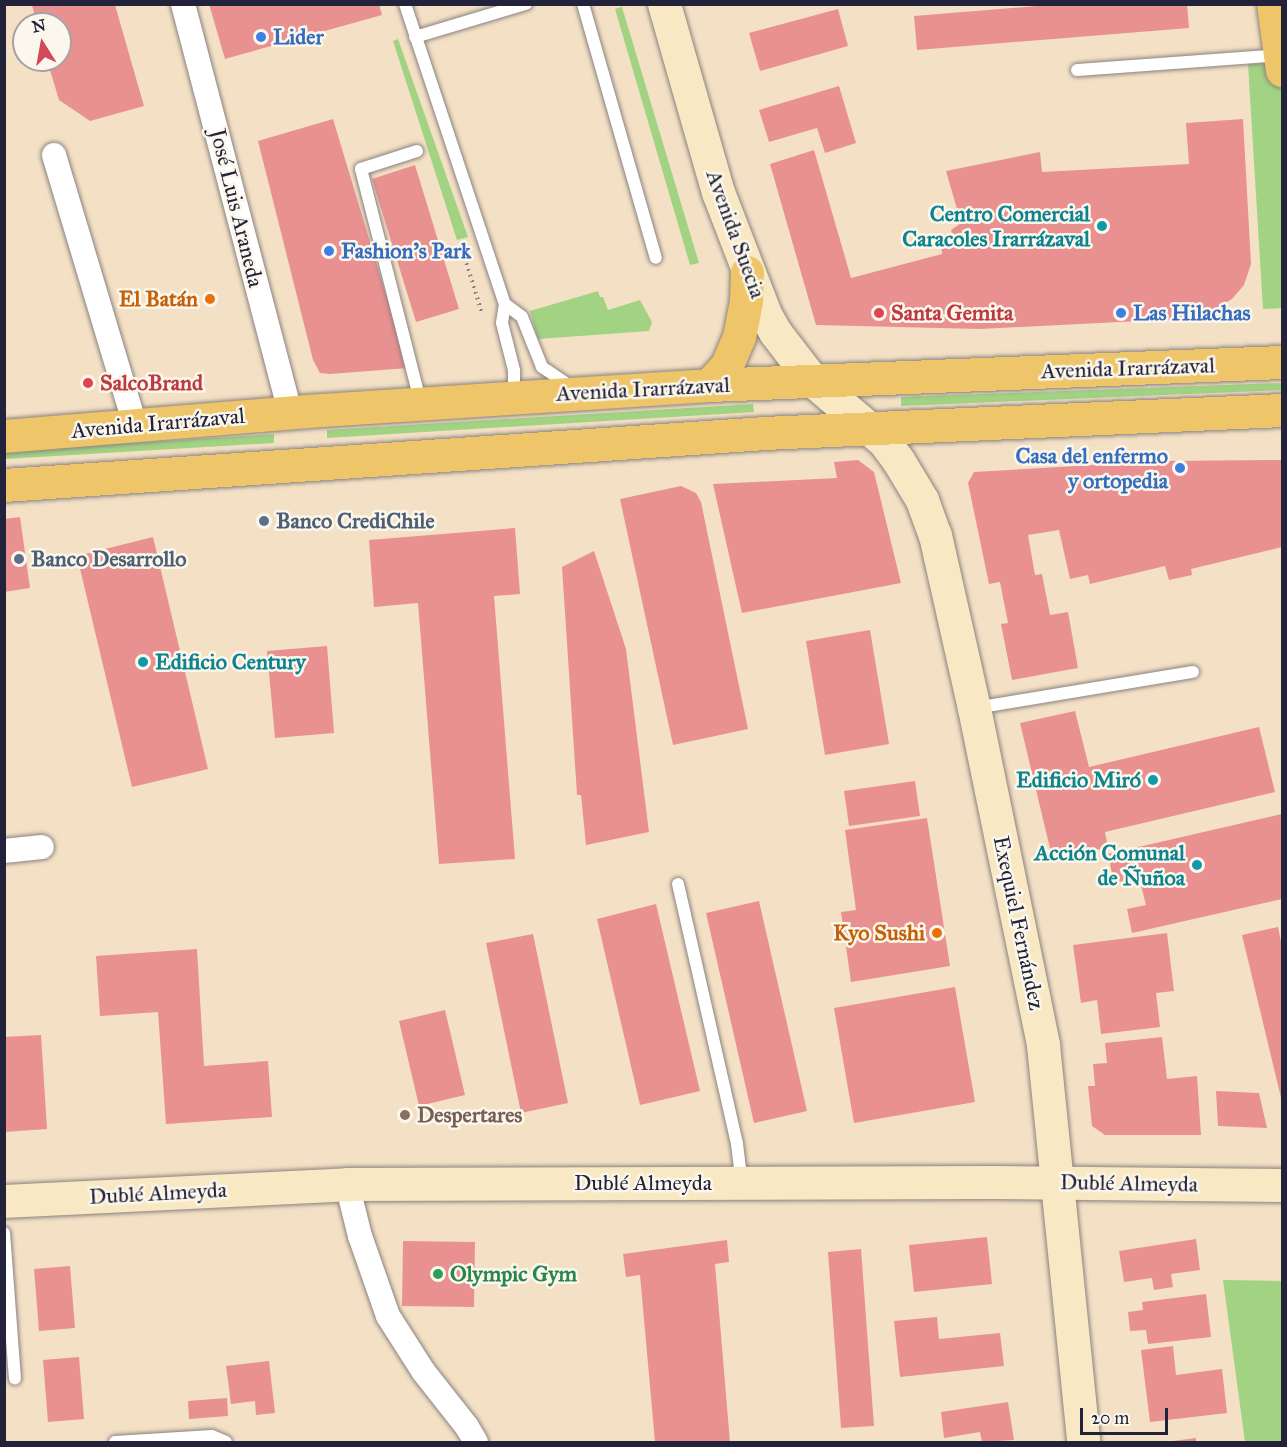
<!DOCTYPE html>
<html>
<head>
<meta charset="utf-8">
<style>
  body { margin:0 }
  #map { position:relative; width:1287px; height:1447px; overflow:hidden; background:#f4e1c5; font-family:"IM FELL Great Primer",serif }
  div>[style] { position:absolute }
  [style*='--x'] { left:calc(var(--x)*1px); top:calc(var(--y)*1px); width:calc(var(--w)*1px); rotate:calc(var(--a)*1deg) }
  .green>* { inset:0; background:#a1d383 }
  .building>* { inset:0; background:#e99190 }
  .path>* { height:4px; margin-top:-2px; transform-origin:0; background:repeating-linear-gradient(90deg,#8b8280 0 1.5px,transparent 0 6px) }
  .roads { filter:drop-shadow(0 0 2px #8b8280) drop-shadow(0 0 2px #8b8280) }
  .lane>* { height:12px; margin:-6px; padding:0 6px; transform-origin:6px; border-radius:6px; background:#fff }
  .street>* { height:24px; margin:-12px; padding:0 12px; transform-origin:12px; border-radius:12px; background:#fff }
  .secondary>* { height:33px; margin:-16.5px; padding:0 16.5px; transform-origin:16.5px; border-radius:16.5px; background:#f8e8c3 }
  .primary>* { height:33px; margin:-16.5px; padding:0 16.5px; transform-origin:16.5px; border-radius:16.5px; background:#eec569 }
  .dots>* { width:16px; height:16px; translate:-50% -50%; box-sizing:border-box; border:3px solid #fbf7ec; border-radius:50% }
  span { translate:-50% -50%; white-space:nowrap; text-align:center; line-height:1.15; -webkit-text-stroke:5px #fbf7ec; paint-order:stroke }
  .shop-label { font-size:22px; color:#366cbe; font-weight:700 }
  .left { translate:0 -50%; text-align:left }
  .right { translate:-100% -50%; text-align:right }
  .street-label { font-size:22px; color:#22223b }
  .culture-label { font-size:22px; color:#0d838f; font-weight:700 }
  .food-label { font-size:22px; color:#c56008; font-weight:700 }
  .health-label { font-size:22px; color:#be3a42; font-weight:700 }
  .service-label { font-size:22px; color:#4e5e75; font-weight:700 }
  .education-label { font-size:22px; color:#785e54; font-weight:700 }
  .leisure-label { font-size:22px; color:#27864d; font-weight:700 }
  .frame { position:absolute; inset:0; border:6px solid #22223b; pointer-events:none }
  .north { position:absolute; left:12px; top:12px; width:60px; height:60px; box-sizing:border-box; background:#fbf7ec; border:2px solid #a4a2a5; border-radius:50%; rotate:349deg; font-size:16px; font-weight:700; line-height:24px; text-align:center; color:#22223b }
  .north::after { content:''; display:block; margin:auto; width:21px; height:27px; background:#d1495b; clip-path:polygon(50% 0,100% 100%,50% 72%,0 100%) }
  .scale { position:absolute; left:1080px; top:1408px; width:88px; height:27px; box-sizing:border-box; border:3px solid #22223b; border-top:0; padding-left:8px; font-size:18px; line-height:21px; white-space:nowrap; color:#22223b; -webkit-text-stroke:4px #fbf7ec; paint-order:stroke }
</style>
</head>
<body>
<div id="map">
  <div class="green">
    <i style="clip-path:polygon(622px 7px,699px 263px,690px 265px,615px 9px)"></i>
    <i style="clip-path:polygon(398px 39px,468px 237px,457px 240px,393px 41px)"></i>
    <i style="clip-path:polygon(1282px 62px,1282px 308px,1263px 309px,1248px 64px)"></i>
    <i style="clip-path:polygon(598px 291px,600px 297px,603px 297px,608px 310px,640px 300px,652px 322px,649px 331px,538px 339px,530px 311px)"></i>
    <i style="clip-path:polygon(1282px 383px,1282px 390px,901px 406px,901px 397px)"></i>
    <i style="clip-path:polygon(753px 404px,754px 412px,327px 438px,327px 430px)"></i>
    <i style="clip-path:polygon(274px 434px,274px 443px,5px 459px,5px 451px)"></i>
    <i style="clip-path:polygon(1223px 1280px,1282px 1281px,1282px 1442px,1245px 1442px)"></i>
  </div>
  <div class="building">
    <i style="clip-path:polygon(209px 4px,379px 4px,382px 15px,225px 59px)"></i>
    <i style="clip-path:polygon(1061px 4px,1187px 4px,1189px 28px,917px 50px,914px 16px)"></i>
    <i style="clip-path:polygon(32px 5px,115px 5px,144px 106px,90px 121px,59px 100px,47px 60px,60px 60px,60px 24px,37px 24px)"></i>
    <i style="clip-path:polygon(838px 9px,848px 46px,760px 71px,749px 33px)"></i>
    <i style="clip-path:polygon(839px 86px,856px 143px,825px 153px,817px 128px,769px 142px,759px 110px)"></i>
    <i style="clip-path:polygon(333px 119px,408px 368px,330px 374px,320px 373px,313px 360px,258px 141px)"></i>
    <i style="clip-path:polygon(1243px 119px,1251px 264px,1244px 285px,1232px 299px,1199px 318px,980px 329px,816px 325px,770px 164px,814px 150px,851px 278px,942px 254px,941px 241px,953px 236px,951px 230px,961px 223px,946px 171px,1040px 152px,1042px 172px,1189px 164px,1186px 123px)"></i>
    <i style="clip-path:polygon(415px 165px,459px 309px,416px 322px,372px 179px)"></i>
    <i style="clip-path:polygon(858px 460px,874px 472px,901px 583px,742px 613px,713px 484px,837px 478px,834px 462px)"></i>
    <i style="clip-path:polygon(1282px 460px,1282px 547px,1191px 569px,1192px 575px,1169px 580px,1165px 566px,1090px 584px,1088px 575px,1070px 579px,1059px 530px,1028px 535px,1035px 575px,1042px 574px,1050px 615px,1068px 612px,1078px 668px,1012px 680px,1001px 624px,1008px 623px,1000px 582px,989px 584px,968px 483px,974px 472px,1162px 461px)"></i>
    <i style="clip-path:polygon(681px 486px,696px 493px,701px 502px,748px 729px,673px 745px,620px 499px)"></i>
    <i style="clip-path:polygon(20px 517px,30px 588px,4px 592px,4px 519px)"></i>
    <i style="clip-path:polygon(515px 528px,520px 594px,494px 596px,515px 859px,439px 864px,418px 603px,374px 607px,369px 540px)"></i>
    <i style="clip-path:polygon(153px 537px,208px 769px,132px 787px,77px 556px)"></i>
    <i style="clip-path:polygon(594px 551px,626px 649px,649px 832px,586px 845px,581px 795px,577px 795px,562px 567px)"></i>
    <i style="clip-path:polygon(870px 630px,889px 744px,825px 755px,806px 641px)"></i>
    <i style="clip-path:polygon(327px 646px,334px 733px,275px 738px,267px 651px)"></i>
    <i style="clip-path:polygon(1075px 711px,1089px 767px,1259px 727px,1275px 792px,1105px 832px,1108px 847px,1053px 861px,1020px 723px)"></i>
    <i style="clip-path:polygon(915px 781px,920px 816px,849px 826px,844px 791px)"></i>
    <i style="clip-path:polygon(1282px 814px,1282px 899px,1132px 933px,1127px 909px,1146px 905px,1139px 877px,1114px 883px,1108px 854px)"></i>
    <i style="clip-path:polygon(927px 818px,950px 966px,851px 982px,841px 912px,856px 910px,845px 830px)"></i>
    <i style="clip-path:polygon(759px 901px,807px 1111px,754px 1123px,706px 913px)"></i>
    <i style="clip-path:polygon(656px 904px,700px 1091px,640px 1105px,597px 919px)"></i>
    <i style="clip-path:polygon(1278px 927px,1282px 946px,1282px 1102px,1242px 935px)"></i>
    <i style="clip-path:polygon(1167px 933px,1174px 991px,1156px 993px,1160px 1027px,1101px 1034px,1097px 1000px,1081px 1003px,1073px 945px)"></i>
    <i style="clip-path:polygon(533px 934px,568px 1103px,521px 1113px,486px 943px)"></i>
    <i style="clip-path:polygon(197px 949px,204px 1066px,268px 1061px,272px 1117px,166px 1124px,158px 1012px,100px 1016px,96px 956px)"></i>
    <i style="clip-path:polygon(955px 987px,975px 1102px,854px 1123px,834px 1008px)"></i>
    <i style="clip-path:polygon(445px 1010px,465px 1095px,419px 1106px,399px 1021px)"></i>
    <i style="clip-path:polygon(41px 1035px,47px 1129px,4px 1132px,4px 1037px)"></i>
    <i style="clip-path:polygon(1162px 1037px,1167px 1079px,1197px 1076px,1201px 1135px,1105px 1135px,1092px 1126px,1088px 1086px,1095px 1086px,1093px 1064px,1107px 1063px,1105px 1043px)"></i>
    <i style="clip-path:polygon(1216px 1091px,1259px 1093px,1267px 1128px,1218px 1126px)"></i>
    <i style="clip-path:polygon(987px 1237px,992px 1284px,914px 1292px,909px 1245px)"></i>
    <i style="clip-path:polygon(1196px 1239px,1200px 1270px,1171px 1274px,1173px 1287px,1154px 1290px,1152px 1278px,1124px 1282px,1119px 1251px)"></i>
    <i style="clip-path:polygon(727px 1240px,729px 1262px,715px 1264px,730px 1442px,655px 1442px,640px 1275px,626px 1277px,623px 1254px)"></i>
    <i style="clip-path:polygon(403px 1241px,475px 1242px,474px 1307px,402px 1306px)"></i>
    <i style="clip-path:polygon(861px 1249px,874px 1426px,841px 1428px,828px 1252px)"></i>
    <i style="clip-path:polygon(70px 1266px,75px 1328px,39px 1331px,34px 1269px)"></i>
    <i style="clip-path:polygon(1206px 1294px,1211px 1337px,1148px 1344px,1146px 1330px,1130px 1331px,1128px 1312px,1143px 1310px,1142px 1302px)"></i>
    <i style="clip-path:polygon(937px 1317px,939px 1339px,1000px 1333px,1004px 1366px,900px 1377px,894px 1321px)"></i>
    <i style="clip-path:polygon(1173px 1346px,1176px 1375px,1222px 1369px,1227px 1413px,1150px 1422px,1141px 1350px)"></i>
    <i style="clip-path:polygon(79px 1357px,84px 1419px,48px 1422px,43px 1360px)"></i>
    <i style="clip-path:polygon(269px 1361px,275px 1413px,256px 1415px,255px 1401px,231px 1404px,226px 1366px)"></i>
    <i style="clip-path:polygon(227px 1398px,228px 1416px,189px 1419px,188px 1401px)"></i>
    <i style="clip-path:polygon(1008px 1402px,1014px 1440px,982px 1442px,980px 1432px,944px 1438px,941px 1412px)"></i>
    <i style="clip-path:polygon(1196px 1438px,1196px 1442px,1173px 1442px,1173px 1441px)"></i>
  </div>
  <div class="path">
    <i style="--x:466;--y:251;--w:3;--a:162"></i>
    <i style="--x:463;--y:252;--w:64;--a:72.7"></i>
  </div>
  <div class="roads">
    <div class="lane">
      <i style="--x:405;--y:4;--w:316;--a:71.6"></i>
      <i style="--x:505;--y:304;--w:19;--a:99"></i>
      <i style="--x:502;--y:323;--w:49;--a:75.7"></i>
      <i style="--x:514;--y:370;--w:26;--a:90"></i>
      <i style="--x:583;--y:4;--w:264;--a:74"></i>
      <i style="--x:415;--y:37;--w:116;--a:-16.6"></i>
      <i style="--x:1077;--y:70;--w:203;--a:-4.2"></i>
      <i style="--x:417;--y:151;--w:59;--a:162.2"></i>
      <i style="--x:361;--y:169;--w:239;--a:75.7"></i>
      <i style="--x:505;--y:304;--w:21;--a:37"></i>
      <i style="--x:522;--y:317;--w:54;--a:68.2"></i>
      <i style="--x:542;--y:367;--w:34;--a:34"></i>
      <i style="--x:975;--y:708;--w:221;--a:-9.4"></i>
      <i style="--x:678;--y:884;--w:267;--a:77.2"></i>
      <i style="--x:737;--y:1144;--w:38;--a:83"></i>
      <i style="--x:4;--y:1233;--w:146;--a:85.7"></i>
      <i style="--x:115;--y:1442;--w:97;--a:-3.5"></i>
      <i style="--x:212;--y:1436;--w:15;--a:23"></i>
    </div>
    <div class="street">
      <i style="--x:183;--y:4;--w:423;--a:75.3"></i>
      <i style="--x:54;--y:155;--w:282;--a:73.3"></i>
      <i style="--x:4;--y:851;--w:38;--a:-6"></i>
      <i style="--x:347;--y:1184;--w:54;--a:76"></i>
      <i style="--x:360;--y:1236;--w:85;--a:70.7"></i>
      <i style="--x:388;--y:1316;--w:65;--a:57.5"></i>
      <i style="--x:423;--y:1371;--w:71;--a:51.8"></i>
      <i style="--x:467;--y:1427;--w:17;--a:59"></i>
    </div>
    <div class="secondary">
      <i style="--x:664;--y:4;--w:196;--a:74"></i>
      <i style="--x:718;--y:192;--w:131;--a:68.9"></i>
      <i style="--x:765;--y:314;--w:21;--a:61"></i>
      <i style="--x:775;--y:332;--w:61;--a:52.4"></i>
      <i style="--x:812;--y:380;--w:94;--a:40.3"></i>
      <i style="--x:884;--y:441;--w:24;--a:54"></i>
      <i style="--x:898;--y:460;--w:47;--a:59"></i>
      <i style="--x:922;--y:500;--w:37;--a:70"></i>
      <i style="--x:935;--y:535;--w:177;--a:77.3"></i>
      <i style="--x:974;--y:708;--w:344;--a:78.4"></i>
      <i style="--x:1043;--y:1045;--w:399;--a:84.2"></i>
      <i style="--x:4;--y:1201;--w:343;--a:-2.8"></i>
      <i style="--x:347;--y:1184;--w:646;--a:-0.18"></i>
      <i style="--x:993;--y:1182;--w:289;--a:0.6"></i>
    </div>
    <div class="primary">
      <i style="--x:1273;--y:4;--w:67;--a:82.2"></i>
      <i style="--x:709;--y:385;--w:27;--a:-48"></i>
      <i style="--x:727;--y:365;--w:30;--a:-67"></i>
      <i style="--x:739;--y:337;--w:38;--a:-79"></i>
      <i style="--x:746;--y:300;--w:28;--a:-88"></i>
      <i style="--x:4;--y:436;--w:304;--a:-4.7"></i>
      <i style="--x:307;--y:411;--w:403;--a:-3.7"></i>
      <i style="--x:709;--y:385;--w:573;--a:-2.3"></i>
      <i style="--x:4;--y:485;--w:762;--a:-3.91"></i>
      <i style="--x:764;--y:433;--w:519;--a:-2.54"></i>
    </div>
  </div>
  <div class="dots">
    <i style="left:261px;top:37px;background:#3f7fe0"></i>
    <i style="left:1102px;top:226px;background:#0f9aa8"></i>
    <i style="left:329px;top:251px;background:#3f7fe0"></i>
    <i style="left:210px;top:299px;background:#e8710a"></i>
    <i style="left:879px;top:313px;background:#e0444e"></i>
    <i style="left:1121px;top:313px;background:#3f7fe0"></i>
    <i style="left:88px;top:383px;background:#e0444e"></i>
    <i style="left:1180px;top:468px;background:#3f7fe0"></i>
    <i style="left:264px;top:521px;background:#5c6f8a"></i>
    <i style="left:19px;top:559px;background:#5c6f8a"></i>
    <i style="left:143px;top:662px;background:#0f9aa8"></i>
    <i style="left:1153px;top:780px;background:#0f9aa8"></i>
    <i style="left:1197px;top:865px;background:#0f9aa8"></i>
    <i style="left:937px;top:933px;background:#e8710a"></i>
    <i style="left:405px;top:1115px;background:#8d6e63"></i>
    <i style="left:438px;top:1274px;background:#2e9e5b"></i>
  </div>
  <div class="shop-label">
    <span class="left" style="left:273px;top:37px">Lider</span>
    <span class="left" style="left:341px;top:251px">Fashion's Park</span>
    <span class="left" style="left:1133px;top:313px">Las Hilachas</span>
    <span class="right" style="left:1168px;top:468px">Casa del enfermo<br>y ortopedia</span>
  </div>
  <div class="street-label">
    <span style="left:237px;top:208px;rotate:76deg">José Luis Araneda</span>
    <span style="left:736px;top:234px;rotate:70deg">Avenida Suecia</span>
    <span style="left:1128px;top:368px;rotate:-2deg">Avenida Irarrázaval</span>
    <span style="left:643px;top:389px;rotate:-3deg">Avenida Irarrázaval</span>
    <span style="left:158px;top:423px;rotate:-5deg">Avenida Irarrázaval</span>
    <span style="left:1019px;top:923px;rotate:78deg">Exequiel Fernández</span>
    <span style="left:643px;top:1183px">Dublé Almeyda</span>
    <span style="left:1129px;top:1183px;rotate:1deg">Dublé Almeyda</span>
    <span style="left:158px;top:1193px;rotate:-3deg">Dublé Almeyda</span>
  </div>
  <div class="culture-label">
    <span class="right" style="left:1090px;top:226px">Centro Comercial<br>Caracoles Irarrázaval</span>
    <span class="left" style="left:155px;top:662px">Edificio Century</span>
    <span class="right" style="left:1141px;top:780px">Edificio Miró</span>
    <span class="right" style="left:1185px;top:865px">Acción Comunal<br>de Ñuñoa</span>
  </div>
  <div class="food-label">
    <span class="right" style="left:198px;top:299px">El Batán</span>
    <span class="right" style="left:925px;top:933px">Kyo Sushi</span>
  </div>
  <div class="health-label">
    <span class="left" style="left:891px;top:313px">Santa Gemita</span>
    <span class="left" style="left:100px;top:383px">SalcoBrand</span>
  </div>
  <div class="service-label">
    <span class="left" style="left:276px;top:521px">Banco CrediChile</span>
    <span class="left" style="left:31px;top:559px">Banco Desarrollo</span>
  </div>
  <div class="education-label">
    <span class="left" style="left:417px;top:1115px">Despertares</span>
  </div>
  <div class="leisure-label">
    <span class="left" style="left:450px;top:1274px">Olympic Gym</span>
  </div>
  <div class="frame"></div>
  <div class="north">N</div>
  <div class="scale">20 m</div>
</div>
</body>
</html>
